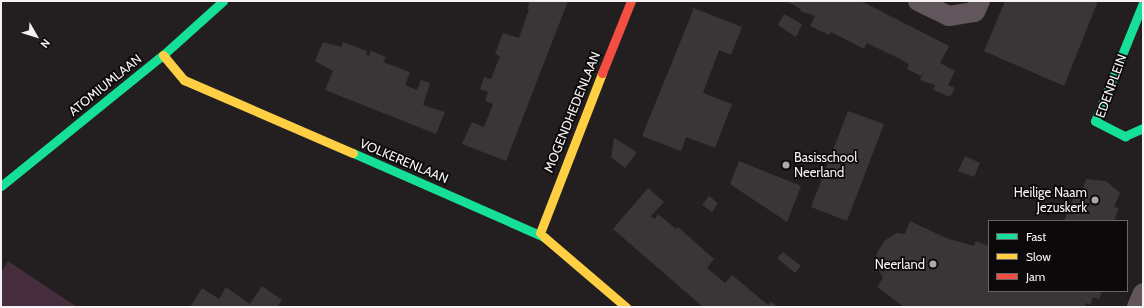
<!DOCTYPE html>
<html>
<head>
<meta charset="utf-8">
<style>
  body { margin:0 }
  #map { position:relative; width:1144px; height:308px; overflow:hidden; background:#231f21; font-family:Cabin,sans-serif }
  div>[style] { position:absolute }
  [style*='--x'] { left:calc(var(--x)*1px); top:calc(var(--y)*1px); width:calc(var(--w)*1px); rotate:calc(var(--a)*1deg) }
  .green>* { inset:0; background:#462e3e }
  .building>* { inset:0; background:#393638 }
  .street>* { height:20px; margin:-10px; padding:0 10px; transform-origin:10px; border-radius:10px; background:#62565d }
  .fast>* { height:9px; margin:-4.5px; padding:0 4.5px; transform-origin:4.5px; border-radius:4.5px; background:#16e098 }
  .slow>* { height:9px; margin:-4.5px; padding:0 4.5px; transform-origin:4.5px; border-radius:4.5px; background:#ffcf43 }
  .jam>* { height:9px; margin:-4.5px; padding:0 4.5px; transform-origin:4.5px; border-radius:4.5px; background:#f24e42 }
  .dots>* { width:11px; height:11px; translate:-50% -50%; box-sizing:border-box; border:2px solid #0c090b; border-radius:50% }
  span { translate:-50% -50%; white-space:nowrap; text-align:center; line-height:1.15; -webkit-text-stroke:3.5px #0c090b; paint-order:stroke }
  .street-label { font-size:13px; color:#f5f1f3 }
  .poi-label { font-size:13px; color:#f5f1f3 }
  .left { translate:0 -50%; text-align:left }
  .right { translate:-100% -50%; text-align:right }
  .frame { position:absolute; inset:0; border:2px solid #f5f1f3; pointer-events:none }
  .legend { position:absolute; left:988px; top:220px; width:140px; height:72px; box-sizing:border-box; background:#0c090b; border:1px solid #696668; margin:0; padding:5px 7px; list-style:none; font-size:12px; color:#f5f1f3 }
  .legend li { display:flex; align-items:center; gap:8px; height:20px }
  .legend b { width:20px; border:1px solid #696668 }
  .north { position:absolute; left:16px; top:16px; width:40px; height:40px; -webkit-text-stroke:3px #0c090b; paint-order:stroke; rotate:129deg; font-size:11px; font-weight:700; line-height:16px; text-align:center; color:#f5f1f3 }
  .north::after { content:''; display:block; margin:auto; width:14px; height:18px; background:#f5f1f3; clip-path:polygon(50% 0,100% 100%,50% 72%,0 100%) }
</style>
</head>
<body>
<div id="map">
  <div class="green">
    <i style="clip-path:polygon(8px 261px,77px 307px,1px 307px,1px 272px)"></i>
  </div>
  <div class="building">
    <i style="clip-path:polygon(530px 1px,568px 1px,506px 161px,462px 144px,472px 122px,484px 127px,493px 104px,485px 101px,488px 92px,480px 89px,484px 77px,491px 79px,500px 56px,495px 54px,503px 33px,519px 38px,529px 9px,527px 9px)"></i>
    <i style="clip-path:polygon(786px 1px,861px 1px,949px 46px,940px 63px,955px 71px,948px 85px,955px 88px,950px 97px,933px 90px,935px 85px,920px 80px,924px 72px,921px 76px,907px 69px,909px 64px,900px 59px,867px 43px,864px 49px,831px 32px,829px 35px,810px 26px,815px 16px,800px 11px,801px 9px)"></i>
    <i style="clip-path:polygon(1005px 1px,1098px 1px,1064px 86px,984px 51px)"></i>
    <i style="clip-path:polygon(691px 7px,742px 27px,731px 55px,719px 50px,703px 93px,732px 104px,715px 148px,686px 137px,681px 151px,642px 136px,690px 18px,693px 9px)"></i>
    <i style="clip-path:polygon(784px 14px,802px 24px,796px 37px,778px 25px)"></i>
    <i style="clip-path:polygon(323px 42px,341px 47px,343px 42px,367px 51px,366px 55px,369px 56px,371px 51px,386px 57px,383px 62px,410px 72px,405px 85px,417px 90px,421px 80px,430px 83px,423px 105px,445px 112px,436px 134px,325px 90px,333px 71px,315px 61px)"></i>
    <i style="clip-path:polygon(848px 111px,884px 124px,847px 221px,811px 207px)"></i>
    <i style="clip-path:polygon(614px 138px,637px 152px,625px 168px,611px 157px)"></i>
    <i style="clip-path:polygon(965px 156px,980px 163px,974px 177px,958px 171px)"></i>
    <i style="clip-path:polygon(739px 161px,801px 186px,787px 222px,730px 184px)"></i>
    <i style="clip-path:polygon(1086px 179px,1106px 181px,1120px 193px,1114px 207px,1119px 208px,1114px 221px,1064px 221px,1076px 192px,1081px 194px)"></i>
    <i style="clip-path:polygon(648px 188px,664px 202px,651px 216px,655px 219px,658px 214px,676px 229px,678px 227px,714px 259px,707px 268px,725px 283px,732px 275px,768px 305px,771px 302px,778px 307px,703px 307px,613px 229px)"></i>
    <i style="clip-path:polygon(709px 196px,718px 203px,712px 212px,702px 205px)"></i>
    <i style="clip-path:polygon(910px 221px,946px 238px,974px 246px,976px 241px,989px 246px,989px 291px,1102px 291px,1099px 299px,1093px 297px,1090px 305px,1086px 303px,1084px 307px,904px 307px,877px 287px,883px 278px,877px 266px,876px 255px,884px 241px,897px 233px,905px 234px)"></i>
    <i style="clip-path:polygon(783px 252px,801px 266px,795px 273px,777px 258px)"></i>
    <i style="clip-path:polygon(262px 286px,282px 300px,277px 307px,190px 307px,202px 288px,219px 299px,226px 287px,250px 304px)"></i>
  </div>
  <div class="street">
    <i style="--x:918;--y:1;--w:34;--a:26"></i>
    <i style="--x:949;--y:16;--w:26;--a:-9"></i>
    <i style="--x:975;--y:12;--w:12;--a:-66"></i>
    <i style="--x:1137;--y:307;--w:15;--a:-67"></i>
  </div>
  <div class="fast">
    <i style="--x:1143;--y:3;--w:127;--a:112.1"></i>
    <i style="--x:1095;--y:121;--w:34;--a:27"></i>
    <i style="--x:1125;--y:136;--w:20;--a:-24"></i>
    <i style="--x:353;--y:153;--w:209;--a:23.7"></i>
    <i style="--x:1;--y:186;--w:208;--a:-39"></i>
    <i style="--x:163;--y:55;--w:81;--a:-42"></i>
  </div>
  <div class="slow">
    <i style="--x:163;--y:55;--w:33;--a:50"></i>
    <i style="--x:184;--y:80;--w:184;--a:23.4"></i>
    <i style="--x:540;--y:233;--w:172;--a:-68.8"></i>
    <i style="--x:544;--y:237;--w:108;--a:40.5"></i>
  </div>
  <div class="jam">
    <i style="--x:602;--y:73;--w:78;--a:-68.1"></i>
  </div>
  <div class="dots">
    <i style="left:786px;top:165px;background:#aca8aa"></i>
    <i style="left:1095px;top:200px;background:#aca8aa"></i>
    <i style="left:933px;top:264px;background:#aca8aa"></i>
  </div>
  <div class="street-label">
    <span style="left:105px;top:85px;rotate:-39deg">ATOMIUMLAAN</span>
    <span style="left:1111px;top:86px;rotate:-70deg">EDENPLEIN</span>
    <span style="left:572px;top:112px;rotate:-68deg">MOGENDHEDENLAAN</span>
    <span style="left:404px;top:161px;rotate:23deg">VOLKERENLAAN</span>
  </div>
  <div class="poi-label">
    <span class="left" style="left:794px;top:165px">Basisschool<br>Neerland</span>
    <span class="right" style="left:1087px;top:200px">Heilige Naam<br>Jezuskerk</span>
    <span class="right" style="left:925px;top:264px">Neerland</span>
  </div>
  <div class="frame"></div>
  <ul class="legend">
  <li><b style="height:5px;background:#16e098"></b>Fast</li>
  <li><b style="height:5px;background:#ffcf43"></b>Slow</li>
  <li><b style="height:5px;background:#f24e42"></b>Jam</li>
  </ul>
  <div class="north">N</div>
</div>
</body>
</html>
